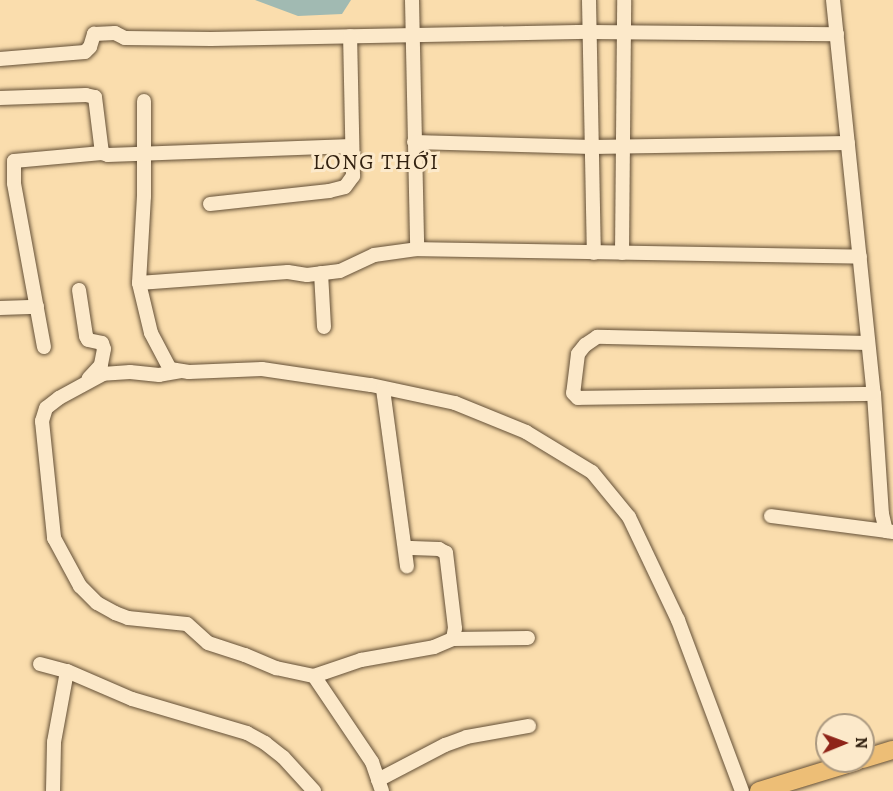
<!DOCTYPE html>
<html>
<head>
<meta charset="utf-8">
<style>
  body { margin:0 }
  #map { position:relative; width:893px; height:791px; overflow:hidden; background:#faddad; font-family:Alegreya,serif }
  div>[style] { position:absolute }
  [style*='--x'] { left:calc(var(--x)*1px); top:calc(var(--y)*1px); width:calc(var(--w)*1px); rotate:calc(var(--a)*1deg) }
  .water>* { inset:0; background:#a1bab2 }
  .roads { filter:drop-shadow(0 0 2px #645037) drop-shadow(0 0 2px #645037) }
  .minor>* { height:14px; margin:-7px; padding:0 7px; transform-origin:7px; border-radius:7px; background:#fce9ca }
  .major>* { height:18px; margin:-9px; padding:0 9px; transform-origin:9px; border-radius:9px; background:#edbe76 }
  span { translate:-50% -50%; white-space:nowrap; text-align:center; line-height:1.15; -webkit-text-stroke:6px #fce9ca; paint-order:stroke }
  .neighbourhood-label { font-size:22px; color:#322110; letter-spacing:1.5px }
  .north { position:absolute; left:815px; top:713px; width:60px; height:60px; box-sizing:border-box; background:#fce9ca; border:2px solid #ab9980; border-radius:50%; rotate:89deg; font-size:16px; font-weight:700; line-height:24px; text-align:center; color:#322110 }
  .north::after { content:''; display:block; margin:auto; width:21px; height:27px; background:#8f2418; clip-path:polygon(50% 0,100% 100%,50% 72%,0 100%) }
</style>
</head>
<body>
<div id="map">
  <div class="water">
    <i style="clip-path:polygon(255px 0,351px 0,342px 14px,298px 16px)"></i>
  </div>
  <div class="roads">
    <div class="minor">
      <i style="--x:412;--y:0;--w:249;--a:88.8"></i>
      <i style="--x:417;--y:249;--w:443;--a:1"></i>
      <i style="--x:589;--y:0;--w:253;--a:88.9"></i>
      <i style="--x:833;--y:0;--w:396;--a:84.1"></i>
      <i style="--x:874;--y:394;--w:120;--a:86.2"></i>
      <i style="--x:882;--y:514;--w:17;--a:77"></i>
      <i style="--x:886;--y:531;--w:7;--a:8"></i>
      <i style="--x:0;--y:59;--w:85;--a:-4.7"></i>
      <i style="--x:85;--y:52;--w:7;--a:-45"></i>
      <i style="--x:90;--y:47;--w:14;--a:-73"></i>
      <i style="--x:94;--y:34;--w:21;--a:-3"></i>
      <i style="--x:115;--y:33;--w:11;--a:27"></i>
      <i style="--x:125;--y:38;--w:86;--a:0.7"></i>
      <i style="--x:211;--y:39;--w:379;--a:-1.1"></i>
      <i style="--x:590;--y:32;--w:247;--a:0.5"></i>
      <i style="--x:0;--y:98;--w:86;--a:-2"></i>
      <i style="--x:86;--y:95;--w:9;--a:13"></i>
      <i style="--x:95;--y:97;--w:56;--a:82.9"></i>
      <i style="--x:144;--y:101;--w:95;--a:90"></i>
      <i style="--x:144;--y:196;--w:87;--a:93.3"></i>
      <i style="--x:139;--y:283;--w:51;--a:76.5"></i>
      <i style="--x:151;--y:333;--w:41;--a:62.2"></i>
      <i style="--x:170;--y:369;--w:19;--a:9"></i>
      <i style="--x:189;--y:372;--w:73;--a:-2.4"></i>
      <i style="--x:262;--y:369;--w:110;--a:8.4"></i>
      <i style="--x:371;--y:385;--w:86;--a:12.1"></i>
      <i style="--x:455;--y:403;--w:77;--a:22.2"></i>
      <i style="--x:526;--y:432;--w:77;--a:31.2"></i>
      <i style="--x:592;--y:472;--w:58;--a:50.6"></i>
      <i style="--x:629;--y:517;--w:114;--a:64.6"></i>
      <i style="--x:678;--y:620;--w:183;--a:69.5"></i>
      <i style="--x:414;--y:142;--w:178;--a:1.6"></i>
      <i style="--x:592;--y:147;--w:256;--a:-0.9"></i>
      <i style="--x:210;--y:204;--w:120;--a:-6.2"></i>
      <i style="--x:329;--y:191;--w:16;--a:-14"></i>
      <i style="--x:345;--y:187;--w:14;--a:-54"></i>
      <i style="--x:353;--y:176;--w:140;--a:-91.2"></i>
      <i style="--x:622;--y:253;--w:253;--a:-89.5"></i>
      <i style="--x:321;--y:273;--w:54;--a:86.8"></i>
      <i style="--x:139;--y:283;--w:149;--a:-4.2"></i>
      <i style="--x:288;--y:272;--w:19;--a:9"></i>
      <i style="--x:307;--y:275;--w:33;--a:-7"></i>
      <i style="--x:340;--y:271;--w:38;--a:-25"></i>
      <i style="--x:374;--y:255;--w:43;--a:-7.9"></i>
      <i style="--x:79;--y:290;--w:47;--a:81.3"></i>
      <i style="--x:86;--y:336;--w:4;--a:63"></i>
      <i style="--x:88;--y:340;--w:14;--a:12"></i>
      <i style="--x:102;--y:343;--w:6;--a:72"></i>
      <i style="--x:104;--y:349;--w:16;--a:101"></i>
      <i style="--x:101;--y:365;--w:18;--a:133"></i>
      <i style="--x:0;--y:308;--w:37;--a:-2"></i>
      <i style="--x:868;--y:343;--w:271;--a:-178.7"></i>
      <i style="--x:597;--y:337;--w:14;--a:146"></i>
      <i style="--x:585;--y:345;--w:11;--a:128"></i>
      <i style="--x:578;--y:354;--w:39;--a:97"></i>
      <i style="--x:573;--y:393;--w:7;--a:45"></i>
      <i style="--x:578;--y:398;--w:296;--a:-0.8"></i>
      <i style="--x:44;--y:347;--w:167;--a:-100.4"></i>
      <i style="--x:14;--y:183;--w:22;--a:-90"></i>
      <i style="--x:14;--y:161;--w:88;--a:-5.2"></i>
      <i style="--x:102;--y:153;--w:6;--a:18"></i>
      <i style="--x:108;--y:155;--w:244;--a:-2.1"></i>
      <i style="--x:181;--y:371;--w:22;--a:170"></i>
      <i style="--x:159;--y:375;--w:29;--a:-174"></i>
      <i style="--x:130;--y:372;--w:27;--a:176"></i>
      <i style="--x:103;--y:374;--w:50;--a:151.4"></i>
      <i style="--x:59;--y:398;--w:16;--a:142"></i>
      <i style="--x:46;--y:408;--w:14;--a:107"></i>
      <i style="--x:42;--y:421;--w:118;--a:84.1"></i>
      <i style="--x:54;--y:538;--w:55;--a:61.6"></i>
      <i style="--x:80;--y:586;--w:24;--a:45"></i>
      <i style="--x:97;--y:603;--w:21;--a:29"></i>
      <i style="--x:115;--y:613;--w:14;--a:21"></i>
      <i style="--x:128;--y:618;--w:59;--a:5.8"></i>
      <i style="--x:187;--y:624;--w:28;--a:42"></i>
      <i style="--x:208;--y:643;--w:39;--a:18"></i>
      <i style="--x:245;--y:655;--w:34;--a:23"></i>
      <i style="--x:276;--y:668;--w:39;--a:12"></i>
      <i style="--x:314;--y:676;--w:104;--a:56"></i>
      <i style="--x:372;--y:762;--w:31;--a:71"></i>
      <i style="--x:383;--y:389;--w:179;--a:82.3"></i>
      <i style="--x:771;--y:516;--w:116;--a:7.4"></i>
      <i style="--x:453;--y:639;--w:75;--a:-0.8"></i>
      <i style="--x:40;--y:664;--w:28;--a:15"></i>
      <i style="--x:67;--y:671;--w:71;--a:23.3"></i>
      <i style="--x:132;--y:699;--w:120;--a:16.5"></i>
      <i style="--x:247;--y:733;--w:21;--a:29"></i>
      <i style="--x:265;--y:743;--w:23;--a:38"></i>
      <i style="--x:283;--y:757;--w:46;--a:47.6"></i>
      <i style="--x:314;--y:676;--w:50;--a:-18.8"></i>
      <i style="--x:361;--y:660;--w:74;--a:-10.1"></i>
      <i style="--x:434;--y:647;--w:21;--a:-23"></i>
      <i style="--x:453;--y:639;--w:11;--a:-80"></i>
      <i style="--x:455;--y:628;--w:76;--a:-96.8"></i>
      <i style="--x:446;--y:553;--w:8;--a:-150"></i>
      <i style="--x:439;--y:549;--w:34;--a:-178"></i>
      <i style="--x:378;--y:780;--w:76;--a:-27.6"></i>
      <i style="--x:445;--y:745;--w:23;--a:-20"></i>
      <i style="--x:467;--y:737;--w:63;--a:-10.1"></i>
      <i style="--x:53;--y:791;--w:49;--a:-88.8"></i>
      <i style="--x:54;--y:742;--w:72;--a:-79.6"></i>
    </div>
    <div class="major">
      <i style="--x:863;--y:759;--w:31;--a:-17"></i>
      <i style="--x:759;--y:791;--w:102;--a:-17"></i>
    </div>
  </div>
  <div class="neighbourhood-label">
    <span style="left:376px;top:163px">LONG THỚI</span>
  </div>
  <div class="north">N</div>
</div>
</body>
</html>
